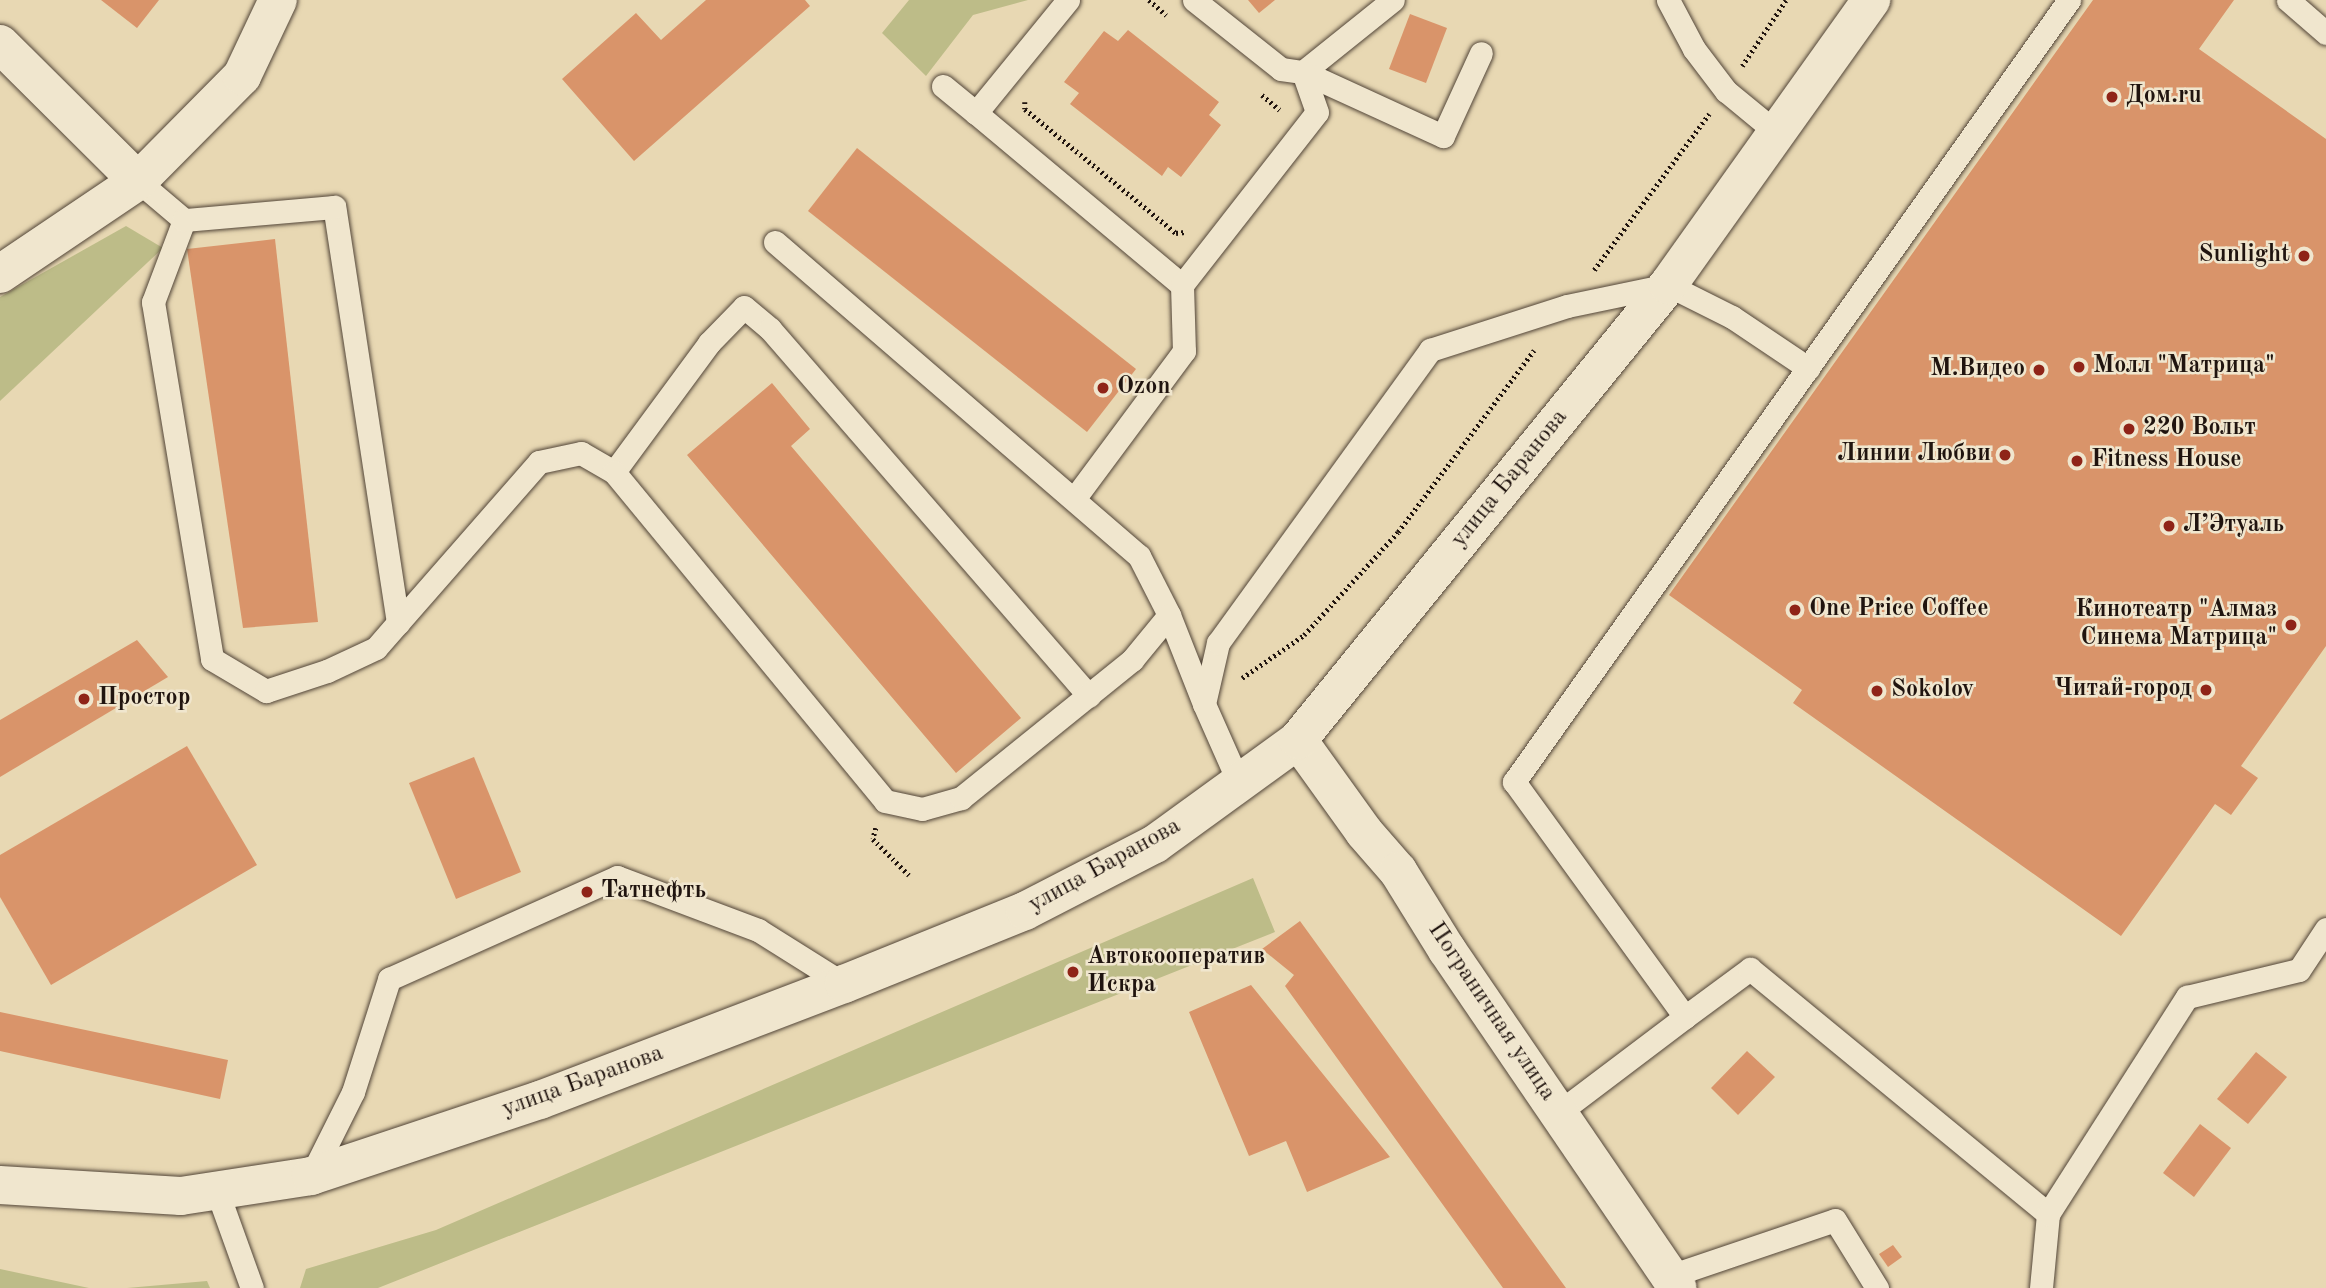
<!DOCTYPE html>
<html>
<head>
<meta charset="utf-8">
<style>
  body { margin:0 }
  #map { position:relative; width:2326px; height:1288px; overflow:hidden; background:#e8d8b3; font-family:"Old Standard TT",serif }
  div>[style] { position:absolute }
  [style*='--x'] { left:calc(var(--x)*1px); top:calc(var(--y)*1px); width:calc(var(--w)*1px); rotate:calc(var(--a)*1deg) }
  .green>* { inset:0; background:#bdbc88 }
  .building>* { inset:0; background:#d9946a }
  .path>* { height:4.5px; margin-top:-2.25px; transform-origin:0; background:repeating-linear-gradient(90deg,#20140f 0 2px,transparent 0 5.5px) }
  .roads { filter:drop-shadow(0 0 2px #524538) drop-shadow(0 0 2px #524538) }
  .lane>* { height:23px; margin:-11.5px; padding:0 11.5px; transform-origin:11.5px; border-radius:11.5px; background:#f0e6ce }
  .street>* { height:38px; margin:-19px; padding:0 19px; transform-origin:19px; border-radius:19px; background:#f0e6ce }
  .secondary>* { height:38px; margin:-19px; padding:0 19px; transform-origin:19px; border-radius:19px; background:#f0e6ce }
  .dots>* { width:19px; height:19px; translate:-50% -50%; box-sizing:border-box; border:4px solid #f0e6ce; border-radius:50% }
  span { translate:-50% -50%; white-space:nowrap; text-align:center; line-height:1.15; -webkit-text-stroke:5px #f0e6ce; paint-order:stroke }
  .poi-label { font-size:24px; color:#20140f; font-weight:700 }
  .left { translate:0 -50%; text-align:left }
  .right { translate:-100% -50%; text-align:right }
  .street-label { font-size:24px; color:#20140f }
</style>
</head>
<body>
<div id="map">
  <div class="green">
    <i style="clip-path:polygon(909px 0,1028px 0,973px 15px,926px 76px,882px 33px)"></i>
    <i style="clip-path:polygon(126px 226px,163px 248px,0 401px,0 297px)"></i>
    <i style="clip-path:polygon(1253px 878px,1275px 932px,378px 1288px,300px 1288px,306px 1269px,436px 1230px)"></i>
    <i style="clip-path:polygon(0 1269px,89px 1288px,0 1288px)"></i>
    <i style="clip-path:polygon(207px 1281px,210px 1288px,127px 1288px)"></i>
  </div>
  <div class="building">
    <i style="clip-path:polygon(101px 0,159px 0,137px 28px)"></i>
    <i style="clip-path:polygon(706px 0,805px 0,810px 6px,634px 161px,562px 79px,636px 13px,661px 40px)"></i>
    <i style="clip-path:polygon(1248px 0,1275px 0,1259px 13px)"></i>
    <i style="clip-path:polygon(2093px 0,2234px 0,2199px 49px,2326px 139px,2326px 646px,2241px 766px,2258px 778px,2231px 815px,2215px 804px,2121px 936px,1793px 703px,1802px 690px,1669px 595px)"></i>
    <i style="clip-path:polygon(1410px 14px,1447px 28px,1426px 83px,1389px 69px)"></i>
    <i style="clip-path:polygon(1128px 30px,1219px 102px,1209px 115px,1221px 125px,1181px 177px,1168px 167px,1162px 176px,1070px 104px,1079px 93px,1064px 82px,1104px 31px,1118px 41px)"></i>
    <i style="clip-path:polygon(857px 148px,1136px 369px,1087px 432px,808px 211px)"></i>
    <i style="clip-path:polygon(275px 239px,318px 622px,243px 628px,187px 249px)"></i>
    <i style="clip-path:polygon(772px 383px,810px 429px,791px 446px,1021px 718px,956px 773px,687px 455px)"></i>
    <i style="clip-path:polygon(137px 640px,168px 677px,0 777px,0 720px)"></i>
    <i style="clip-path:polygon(187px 746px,257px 865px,51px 985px,0 897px,0 855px)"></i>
    <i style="clip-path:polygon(474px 757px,521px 872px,456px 899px,409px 783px)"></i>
    <i style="clip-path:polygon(1300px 921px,1566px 1288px,1503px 1288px,1285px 986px,1294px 975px,1262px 949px)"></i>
    <i style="clip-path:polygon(1251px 985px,1390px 1157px,1307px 1192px,1286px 1141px,1249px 1156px,1189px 1012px)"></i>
    <i style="clip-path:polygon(0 1012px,228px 1060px,220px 1099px,0 1051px)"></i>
    <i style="clip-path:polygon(1747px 1051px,1775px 1077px,1738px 1115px,1711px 1088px)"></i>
    <i style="clip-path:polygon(2256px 1052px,2287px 1077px,2248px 1124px,2217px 1099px)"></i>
    <i style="clip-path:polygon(2200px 1124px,2231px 1148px,2194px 1197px,2163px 1173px)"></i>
    <i style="clip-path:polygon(1893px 1245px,1902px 1257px,1888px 1267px,1879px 1254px)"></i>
  </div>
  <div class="path">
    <i style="--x:1149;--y:0;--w:23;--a:41"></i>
    <i style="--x:1742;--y:66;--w:79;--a:-56.3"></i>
    <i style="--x:1262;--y:95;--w:23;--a:40"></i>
    <i style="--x:1025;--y:102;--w:7;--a:90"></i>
    <i style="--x:1025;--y:109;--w:195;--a:39.4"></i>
    <i style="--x:1176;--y:233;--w:9;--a:-6"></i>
    <i style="--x:1594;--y:270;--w:194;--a:-53.6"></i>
    <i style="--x:1242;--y:678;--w:75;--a:-34.7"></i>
    <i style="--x:1304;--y:635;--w:139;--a:-47.6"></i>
    <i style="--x:1398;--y:532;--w:227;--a:-53.2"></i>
    <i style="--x:876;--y:828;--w:11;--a:105"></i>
    <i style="--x:873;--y:839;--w:51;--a:45"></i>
  </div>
  <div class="roads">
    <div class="lane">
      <i style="--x:1068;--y:0;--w:146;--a:129.2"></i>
      <i style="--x:976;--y:113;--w:268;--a:39.9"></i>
      <i style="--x:1182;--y:285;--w:66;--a:88.3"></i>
      <i style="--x:1184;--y:351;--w:184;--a:126.6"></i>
      <i style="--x:1194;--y:0;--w:111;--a:38.4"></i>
      <i style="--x:1281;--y:69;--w:22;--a:8"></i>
      <i style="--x:1303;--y:72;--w:115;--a:-38.7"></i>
      <i style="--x:1668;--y:0;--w:55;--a:62"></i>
      <i style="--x:1694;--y:49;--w:53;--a:52.7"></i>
      <i style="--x:1726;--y:91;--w:66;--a:39.5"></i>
      <i style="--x:2288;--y:0;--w:50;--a:41"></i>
      <i style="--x:1303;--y:72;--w:154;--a:24.6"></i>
      <i style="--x:1443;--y:136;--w:91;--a:-65.4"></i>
      <i style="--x:943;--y:86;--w:43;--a:39.3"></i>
      <i style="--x:138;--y:181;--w:60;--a:40.3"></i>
      <i style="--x:184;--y:220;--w:88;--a:110.7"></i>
      <i style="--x:153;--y:302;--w:362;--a:80.6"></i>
      <i style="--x:212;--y:659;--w:63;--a:30.7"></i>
      <i style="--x:266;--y:691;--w:64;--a:-18.2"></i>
      <i style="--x:327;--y:671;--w:54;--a:-25.1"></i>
      <i style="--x:376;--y:648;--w:33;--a:-49"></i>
      <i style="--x:398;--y:623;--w:421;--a:-98.7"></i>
      <i style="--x:334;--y:207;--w:151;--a:175"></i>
      <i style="--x:775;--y:242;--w:481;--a:40.8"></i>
      <i style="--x:1139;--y:556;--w:66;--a:63"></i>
      <i style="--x:1182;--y:285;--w:219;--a:-52"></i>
      <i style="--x:1317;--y:112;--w:42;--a:-109.3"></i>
      <i style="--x:614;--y:472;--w:160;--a:-53.6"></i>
      <i style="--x:709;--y:343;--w:50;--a:-45.8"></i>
      <i style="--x:744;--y:307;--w:34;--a:40"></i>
      <i style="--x:770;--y:329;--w:486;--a:49"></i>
      <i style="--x:398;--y:623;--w:214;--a:-48.8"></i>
      <i style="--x:539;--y:462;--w:43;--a:-12.1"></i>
      <i style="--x:581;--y:453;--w:38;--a:30"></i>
      <i style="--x:614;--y:472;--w:426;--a:50.5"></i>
      <i style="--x:885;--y:801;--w:38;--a:12"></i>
      <i style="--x:922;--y:809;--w:41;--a:-15.8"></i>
      <i style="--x:961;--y:798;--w:220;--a:-38.9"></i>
      <i style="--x:1132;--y:660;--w:58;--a:-50.6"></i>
      <i style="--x:1169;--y:615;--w:96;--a:68.5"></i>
      <i style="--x:1239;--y:783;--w:86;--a:-113.9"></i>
      <i style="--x:1204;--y:704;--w:63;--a:-77.1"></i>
      <i style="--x:1218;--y:643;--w:362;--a:-54.1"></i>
      <i style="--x:1430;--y:350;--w:144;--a:-17.8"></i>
      <i style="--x:1567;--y:306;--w:103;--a:-11.7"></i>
      <i style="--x:1668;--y:285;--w:72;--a:26.6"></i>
      <i style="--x:1732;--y:317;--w:92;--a:33.9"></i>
      <i style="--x:1685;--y:1017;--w:81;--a:-36.4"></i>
      <i style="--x:1750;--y:969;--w:386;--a:39.4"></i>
      <i style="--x:1558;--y:1113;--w:159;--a:-37.1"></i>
      <i style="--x:1685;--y:1017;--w:291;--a:-126"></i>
      <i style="--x:1514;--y:782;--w:959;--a:-54.64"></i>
      <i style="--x:311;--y:1176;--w:94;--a:-63.4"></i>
      <i style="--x:353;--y:1092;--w:119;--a:-72.3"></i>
      <i style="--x:389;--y:979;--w:250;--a:-24.1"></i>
      <i style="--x:617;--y:877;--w:151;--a:20.6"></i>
      <i style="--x:758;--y:930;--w:102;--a:32.1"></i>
      <i style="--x:217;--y:1191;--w:103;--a:70.2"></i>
      <i style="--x:1670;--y:1276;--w:174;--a:-18.7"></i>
      <i style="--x:1835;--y:1220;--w:80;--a:58.3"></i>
      <i style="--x:2041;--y:1288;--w:74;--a:-84.6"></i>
      <i style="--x:2048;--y:1214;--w:258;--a:-57.4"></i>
      <i style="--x:2187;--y:997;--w:115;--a:-13.6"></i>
      <i style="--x:2299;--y:970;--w:49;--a:-56.6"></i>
    </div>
    <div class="street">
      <i style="--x:0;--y:44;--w:194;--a:44.8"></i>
      <i style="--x:0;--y:274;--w:166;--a:-34"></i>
      <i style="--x:138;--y:181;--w:148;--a:-45.3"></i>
      <i style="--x:242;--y:76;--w:84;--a:-64.7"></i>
      <i style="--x:1298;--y:740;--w:113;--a:54.3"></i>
      <i style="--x:1364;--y:832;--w:52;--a:48.9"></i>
      <i style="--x:1398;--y:871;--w:93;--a:58.2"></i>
      <i style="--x:1447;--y:950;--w:409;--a:55.7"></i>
    </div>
    <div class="secondary">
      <i style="--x:0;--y:1185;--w:181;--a:3.5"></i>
      <i style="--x:181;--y:1196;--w:132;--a:-8.7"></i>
      <i style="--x:311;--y:1176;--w:241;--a:-18.4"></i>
      <i style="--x:540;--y:1100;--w:325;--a:-20.9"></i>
      <i style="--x:844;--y:984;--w:195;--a:-22"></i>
      <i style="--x:1025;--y:911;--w:146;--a:-27.3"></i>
      <i style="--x:1155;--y:844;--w:177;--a:-36"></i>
      <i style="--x:1298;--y:740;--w:586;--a:-50.88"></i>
      <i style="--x:1668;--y:285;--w:350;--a:-54.5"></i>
    </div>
  </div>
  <div class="dots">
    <i style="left:2112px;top:97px;background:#8f2418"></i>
    <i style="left:2304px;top:256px;background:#8f2418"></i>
    <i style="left:2079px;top:367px;background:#8f2418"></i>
    <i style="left:2039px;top:370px;background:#8f2418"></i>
    <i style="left:1103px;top:388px;background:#8f2418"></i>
    <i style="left:2129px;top:429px;background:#8f2418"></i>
    <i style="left:2005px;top:455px;background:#8f2418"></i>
    <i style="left:2077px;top:461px;background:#8f2418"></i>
    <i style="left:2169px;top:526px;background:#8f2418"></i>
    <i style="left:1795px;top:610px;background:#8f2418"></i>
    <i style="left:2291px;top:625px;background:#8f2418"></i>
    <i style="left:2206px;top:690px;background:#8f2418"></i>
    <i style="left:1877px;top:691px;background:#8f2418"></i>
    <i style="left:84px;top:699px;background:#8f2418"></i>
    <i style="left:587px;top:892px;background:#8f2418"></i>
    <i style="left:1073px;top:972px;background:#8f2418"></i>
  </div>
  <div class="poi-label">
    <span class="left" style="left:2126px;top:97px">Дом.ru</span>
    <span class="right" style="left:2290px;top:256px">Sunlight</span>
    <span class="left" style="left:2093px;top:367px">Молл "Матрица"</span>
    <span class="right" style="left:2025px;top:370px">М.Видео</span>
    <span class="left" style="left:1117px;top:388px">Ozon</span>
    <span class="left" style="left:2143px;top:429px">220 Вольт</span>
    <span class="right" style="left:1991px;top:455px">Линии Любви</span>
    <span class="left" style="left:2091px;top:461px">Fitness House</span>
    <span class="left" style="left:2183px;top:526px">Л’Этуаль</span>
    <span class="left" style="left:1809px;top:610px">One Price Coffee</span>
    <span class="right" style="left:2277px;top:625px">Кинотеатр "Алмаз<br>Синема Матрица"</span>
    <span class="right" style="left:2192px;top:690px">Читай-город</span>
    <span class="left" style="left:1891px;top:691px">Sokolov</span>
    <span class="left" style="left:98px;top:699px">Простор</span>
    <span class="left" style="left:601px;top:892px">Татнефть</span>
    <span class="left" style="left:1087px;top:972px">Автокооператив<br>Искра</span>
  </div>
  <div class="street-label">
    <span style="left:1510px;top:479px;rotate:-51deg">улица Баранова</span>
    <span style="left:1105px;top:866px;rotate:-29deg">улица Баранова</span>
    <span style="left:1491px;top:1012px;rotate:56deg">Пограничная улица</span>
    <span style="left:583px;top:1082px;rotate:-20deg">улица Баранова</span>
  </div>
</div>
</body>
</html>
